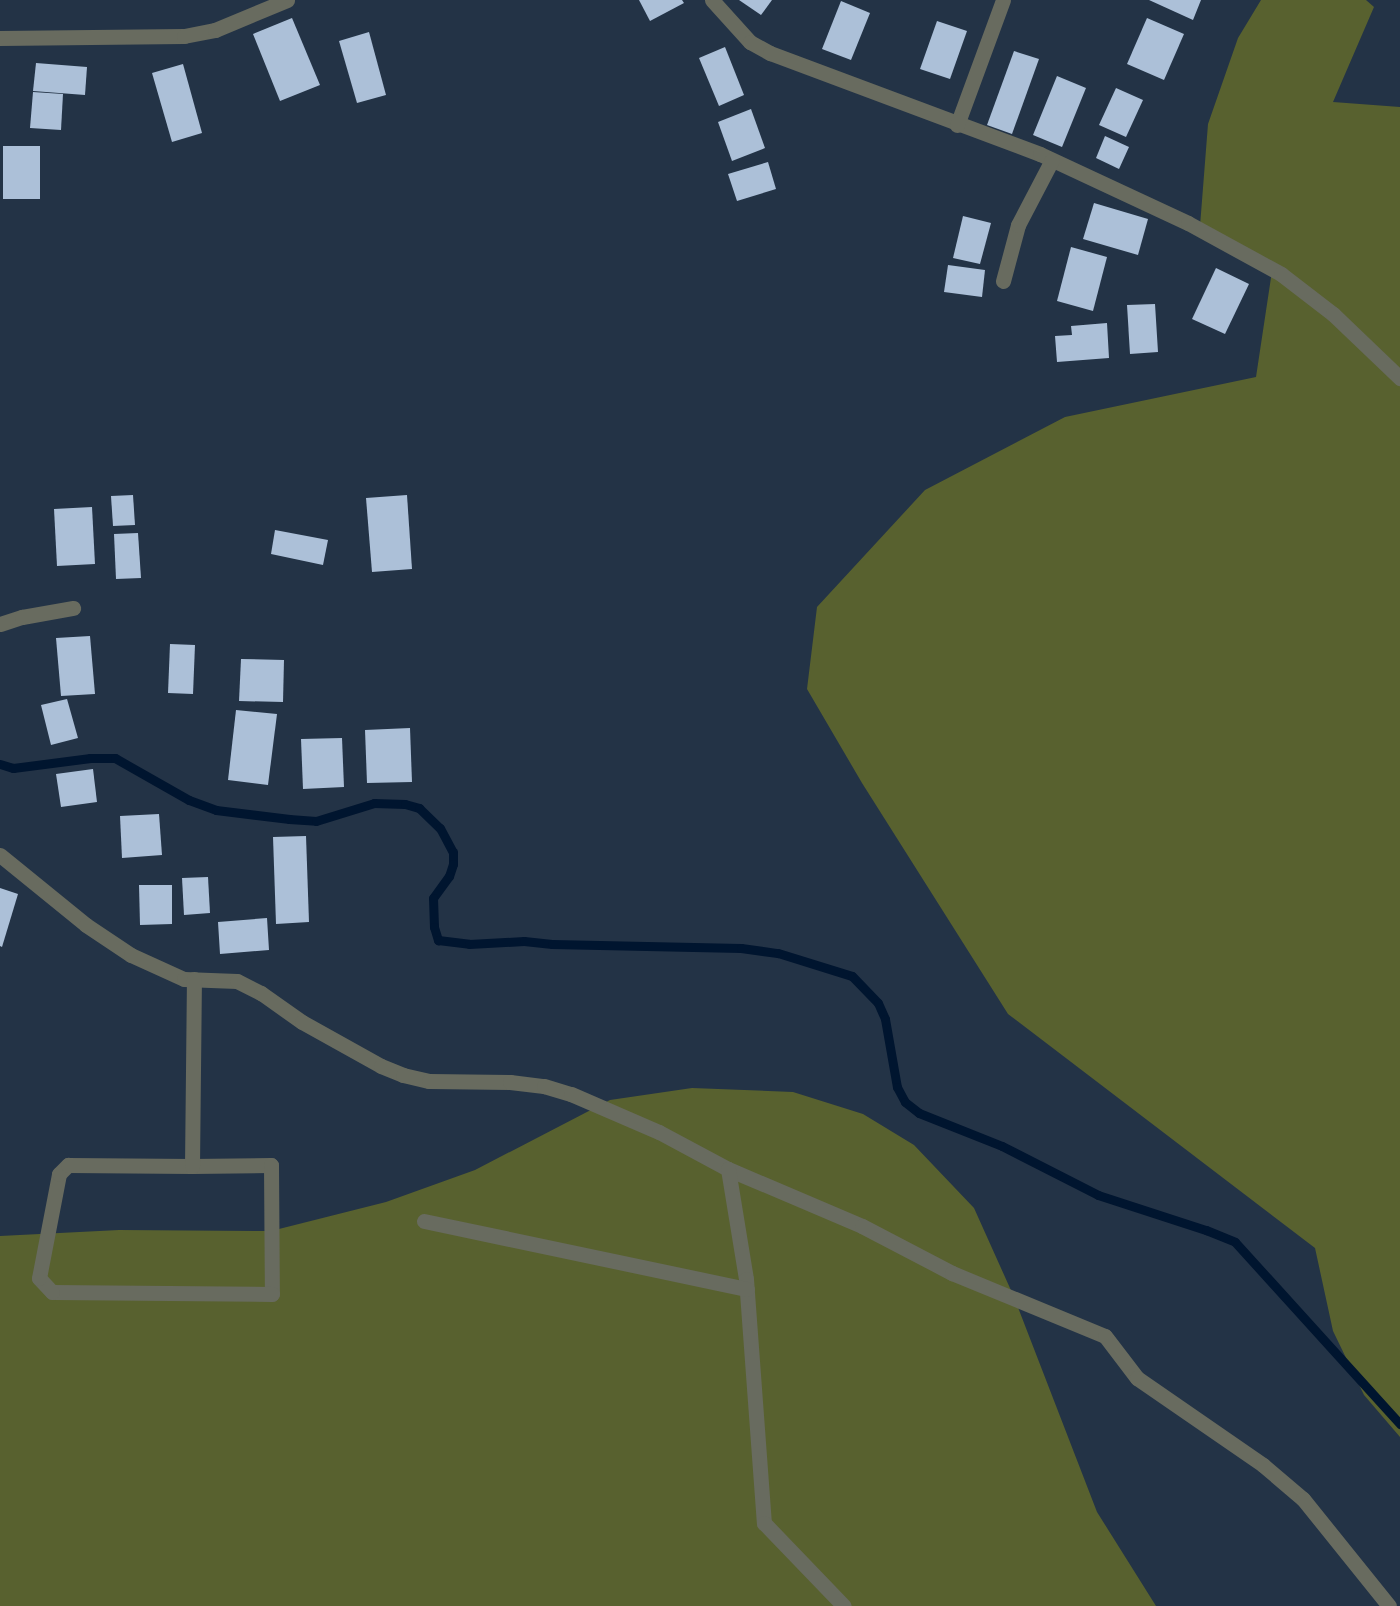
<!DOCTYPE html>
<html>
<head>
<meta charset="utf-8">
<style>
  body { margin:0 }
  #map { position:relative; width:1400px; height:1606px; overflow:hidden; background:#233346; font-family:"Work Sans",sans-serif }
  div>[style] { position:absolute }
  [style*='--x'] { left:calc(var(--x)*1px); top:calc(var(--y)*1px); width:calc(var(--w)*1px); rotate:calc(var(--a)*1deg) }
  .green>* { inset:0; background:#58612f }
  .stream>* { height:9px; margin:-4.5px; padding:0 4.5px; transform-origin:4.5px; border-radius:4.5px; background:#00152f }
  .building>* { inset:0; background:#acc0d8 }
  .minor>* { height:15px; margin:-7.5px; padding:0 7.5px; transform-origin:7.5px; border-radius:7.5px; background:#686b5f }
  span { translate:-50% -50%; white-space:nowrap; text-align:center; line-height:1.15; -webkit-text-stroke:6px #131a23; paint-order:stroke }
</style>
</head>
<body>
<div id="map">
  <div class="green">
    <i style="clip-path:polygon(1261px 0,1366px 0,1374px 7px,1333px 102px,1400px 107px,1400px 1437px,1364px 1395px,1333px 1331px,1315px 1248px,1008px 1014px,862px 783px,807px 689px,817px 607px,925px 490px,1065px 417px,1256px 377px,1272px 271px,1200px 226px,1208px 124px,1238px 38px)"></i>
    <i style="clip-path:polygon(692px 1088px,793px 1092px,863px 1114px,914px 1145px,974px 1208px,1014px 1297px,1097px 1512px,1156px 1606px,0 1606px,0 1236px,119px 1230px,271px 1231px,386px 1202px,475px 1170px,610px 1100px)"></i>
  </div>
  <div class="stream">
    <i style="--x:0;--y:764;--w:14;--a:17"></i>
    <i style="--x:13;--y:768;--w:78;--a:-7.4"></i>
    <i style="--x:90;--y:758;--w:25;--a:0"></i>
    <i style="--x:115;--y:758;--w:85;--a:29.6"></i>
    <i style="--x:189;--y:800;--w:29;--a:20"></i>
    <i style="--x:216;--y:810;--w:74;--a:7"></i>
    <i style="--x:289;--y:819;--w:27;--a:4"></i>
    <i style="--x:316;--y:821;--w:61;--a:-17.2"></i>
    <i style="--x:374;--y:803;--w:31;--a:2"></i>
    <i style="--x:405;--y:804;--w:15;--a:16"></i>
    <i style="--x:419;--y:808;--w:29;--a:44"></i>
    <i style="--x:440;--y:828;--w:27;--a:62"></i>
    <i style="--x:453;--y:852;--w:12;--a:90"></i>
    <i style="--x:453;--y:864;--w:13;--a:108"></i>
    <i style="--x:449;--y:876;--w:27;--a:126"></i>
    <i style="--x:433;--y:898;--w:29;--a:88"></i>
    <i style="--x:434;--y:927;--w:14;--a:73"></i>
    <i style="--x:438;--y:940;--w:31;--a:7"></i>
    <i style="--x:469;--y:944;--w:55;--a:-3.1"></i>
    <i style="--x:524;--y:941;--w:28;--a:6"></i>
    <i style="--x:552;--y:944;--w:189;--a:1.2"></i>
    <i style="--x:741;--y:948;--w:37;--a:8"></i>
    <i style="--x:778;--y:953;--w:77;--a:17.3"></i>
    <i style="--x:852;--y:976;--w:37;--a:46"></i>
    <i style="--x:878;--y:1003;--w:17;--a:66"></i>
    <i style="--x:885;--y:1019;--w:69;--a:80"></i>
    <i style="--x:897;--y:1087;--w:17;--a:62"></i>
    <i style="--x:905;--y:1102;--w:18;--a:38"></i>
    <i style="--x:919;--y:1113;--w:89;--a:21.7"></i>
    <i style="--x:1002;--y:1146;--w:108;--a:27"></i>
    <i style="--x:1098;--y:1195;--w:114;--a:18"></i>
    <i style="--x:1206;--y:1230;--w:31;--a:22"></i>
    <i style="--x:1235;--y:1242;--w:246;--a:47.8"></i>
  </div>
  <div class="building">
    <i style="clip-path:polygon(639px 0,682px 0,684px 3px,650px 21px)"></i>
    <i style="clip-path:polygon(739px 0,772px 0,761px 15px)"></i>
    <i style="clip-path:polygon(1149px 0,1201px 0,1193px 20px)"></i>
    <i style="clip-path:polygon(841px 1px,870px 13px,851px 60px,822px 49px)"></i>
    <i style="clip-path:polygon(292px 18px,320px 85px,280px 101px,253px 34px)"></i>
    <i style="clip-path:polygon(1147px 18px,1184px 34px,1164px 80px,1127px 64px)"></i>
    <i style="clip-path:polygon(937px 21px,967px 31px,950px 79px,920px 69px)"></i>
    <i style="clip-path:polygon(369px 32px,386px 95px,357px 103px,339px 41px)"></i>
    <i style="clip-path:polygon(725px 47px,744px 95px,719px 106px,699px 58px)"></i>
    <i style="clip-path:polygon(1014px 51px,1039px 59px,1012px 134px,987px 125px)"></i>
    <i style="clip-path:polygon(36px 63px,87px 67px,85px 95px,33px 91px)"></i>
    <i style="clip-path:polygon(183px 64px,202px 133px,172px 142px,152px 73px)"></i>
    <i style="clip-path:polygon(1057px 76px,1086px 88px,1062px 147px,1033px 135px)"></i>
    <i style="clip-path:polygon(1116px 88px,1143px 100px,1126px 137px,1099px 125px)"></i>
    <i style="clip-path:polygon(33px 92px,63px 94px,61px 130px,30px 128px)"></i>
    <i style="clip-path:polygon(751px 109px,765px 148px,732px 161px,718px 122px)"></i>
    <i style="clip-path:polygon(1105px 136px,1129px 147px,1119px 169px,1096px 158px)"></i>
    <i style="clip-path:polygon(3px 146px,40px 146px,40px 199px,3px 199px)"></i>
    <i style="clip-path:polygon(768px 162px,776px 189px,737px 201px,728px 174px)"></i>
    <i style="clip-path:polygon(1094px 203px,1148px 219px,1138px 255px,1083px 239px)"></i>
    <i style="clip-path:polygon(963px 216px,991px 223px,980px 264px,953px 258px)"></i>
    <i style="clip-path:polygon(1071px 247px,1107px 257px,1093px 311px,1057px 301px)"></i>
    <i style="clip-path:polygon(948px 265px,985px 270px,982px 297px,944px 292px)"></i>
    <i style="clip-path:polygon(1216px 268px,1249px 284px,1225px 334px,1192px 319px)"></i>
    <i style="clip-path:polygon(1155px 304px,1158px 352px,1130px 354px,1127px 305px)"></i>
    <i style="clip-path:polygon(1107px 323px,1109px 358px,1057px 362px,1055px 336px,1072px 335px,1071px 326px)"></i>
    <i style="clip-path:polygon(133px 495px,135px 525px,113px 526px,111px 496px)"></i>
    <i style="clip-path:polygon(407px 495px,412px 569px,372px 572px,366px 498px)"></i>
    <i style="clip-path:polygon(92px 507px,95px 564px,57px 566px,54px 509px)"></i>
    <i style="clip-path:polygon(275px 530px,328px 540px,323px 565px,271px 554px)"></i>
    <i style="clip-path:polygon(138px 533px,141px 578px,116px 579px,114px 534px)"></i>
    <i style="clip-path:polygon(90px 636px,95px 694px,61px 696px,56px 638px)"></i>
    <i style="clip-path:polygon(170px 644px,195px 645px,193px 694px,168px 693px)"></i>
    <i style="clip-path:polygon(241px 659px,284px 660px,283px 702px,239px 701px)"></i>
    <i style="clip-path:polygon(67px 699px,78px 738px,51px 745px,41px 705px)"></i>
    <i style="clip-path:polygon(236px 710px,277px 714px,268px 785px,228px 780px)"></i>
    <i style="clip-path:polygon(410px 728px,412px 782px,367px 783px,365px 730px)"></i>
    <i style="clip-path:polygon(342px 738px,344px 787px,303px 789px,301px 739px)"></i>
    <i style="clip-path:polygon(93px 769px,97px 802px,61px 807px,56px 774px)"></i>
    <i style="clip-path:polygon(159px 814px,162px 855px,122px 858px,120px 816px)"></i>
    <i style="clip-path:polygon(306px 836px,309px 922px,276px 924px,273px 837px)"></i>
    <i style="clip-path:polygon(208px 877px,210px 913px,184px 915px,182px 878px)"></i>
    <i style="clip-path:polygon(139px 885px,172px 885px,172px 924px,140px 925px)"></i>
    <i style="clip-path:polygon(0 888px,18px 894px,2px 947px,0 946px)"></i>
    <i style="clip-path:polygon(267px 918px,269px 950px,220px 954px,218px 922px)"></i>
  </div>
  <div class="minor">
    <i style="--x:712;--y:0;--w:57;--a:47.9"></i>
    <i style="--x:750;--y:42;--w:23;--a:29"></i>
    <i style="--x:770;--y:53;--w:288;--a:20.5"></i>
    <i style="--x:1040;--y:154;--w:163;--a:25"></i>
    <i style="--x:1188;--y:223;--w:106;--a:28.7"></i>
    <i style="--x:1281;--y:274;--w:66;--a:37.6"></i>
    <i style="--x:1333;--y:314;--w:93;--a:43.7"></i>
    <i style="--x:0;--y:38;--w:184;--a:-0.6"></i>
    <i style="--x:184;--y:36;--w:32;--a:-11"></i>
    <i style="--x:215;--y:30;--w:78;--a:-22.6"></i>
    <i style="--x:957;--y:125;--w:133;--a:-69.8"></i>
    <i style="--x:1003;--y:281;--w:58;--a:-75"></i>
    <i style="--x:1018;--y:225;--w:73;--a:-62.4"></i>
    <i style="--x:0;--y:624;--w:23;--a:-18"></i>
    <i style="--x:22;--y:617;--w:52;--a:-10"></i>
    <i style="--x:0;--y:855;--w:111;--a:39.1"></i>
    <i style="--x:86;--y:925;--w:54;--a:33.7"></i>
    <i style="--x:131;--y:955;--w:58;--a:24.4"></i>
    <i style="--x:184;--y:979;--w:53;--a:2.2"></i>
    <i style="--x:237;--y:981;--w:27;--a:27"></i>
    <i style="--x:261;--y:993;--w:50;--a:35.3"></i>
    <i style="--x:302;--y:1022;--w:90;--a:29.1"></i>
    <i style="--x:381;--y:1066;--w:24;--a:22"></i>
    <i style="--x:403;--y:1075;--w:27;--a:13"></i>
    <i style="--x:429;--y:1081;--w:81;--a:0.7"></i>
    <i style="--x:510;--y:1082;--w:34;--a:7"></i>
    <i style="--x:544;--y:1086;--w:28;--a:17"></i>
    <i style="--x:571;--y:1094;--w:96;--a:23.4"></i>
    <i style="--x:659;--y:1132;--w:78;--a:28.2"></i>
    <i style="--x:728;--y:1169;--w:146;--a:23"></i>
    <i style="--x:862;--y:1226;--w:102;--a:27.6"></i>
    <i style="--x:952;--y:1273;--w:165;--a:22.4"></i>
    <i style="--x:1105;--y:1336;--w:53;--a:52.7"></i>
    <i style="--x:1137;--y:1378;--w:153;--a:34.6"></i>
    <i style="--x:1263;--y:1465;--w:52;--a:40.4"></i>
    <i style="--x:1303;--y:1499;--w:137;--a:51.2"></i>
    <i style="--x:192;--y:1166;--w:79;--a:-0.7"></i>
    <i style="--x:271;--y:1165;--w:129;--a:89.6"></i>
    <i style="--x:272;--y:1294;--w:220;--a:-179.5"></i>
    <i style="--x:52;--y:1292;--w:19;--a:-133"></i>
    <i style="--x:39;--y:1278;--w:106;--a:-79.1"></i>
    <i style="--x:59;--y:1174;--w:13;--a:-45"></i>
    <i style="--x:68;--y:1165;--w:124;--a:0.5"></i>
    <i style="--x:192;--y:1166;--w:187;--a:-89.4"></i>
    <i style="--x:728;--y:1169;--w:111;--a:80.7"></i>
    <i style="--x:746;--y:1279;--w:245;--a:85.8"></i>
    <i style="--x:764;--y:1523;--w:115;--a:46.1"></i>
    <i style="--x:424;--y:1221;--w:330;--a:11.9"></i>
  </div>
</div>
</body>
</html>
